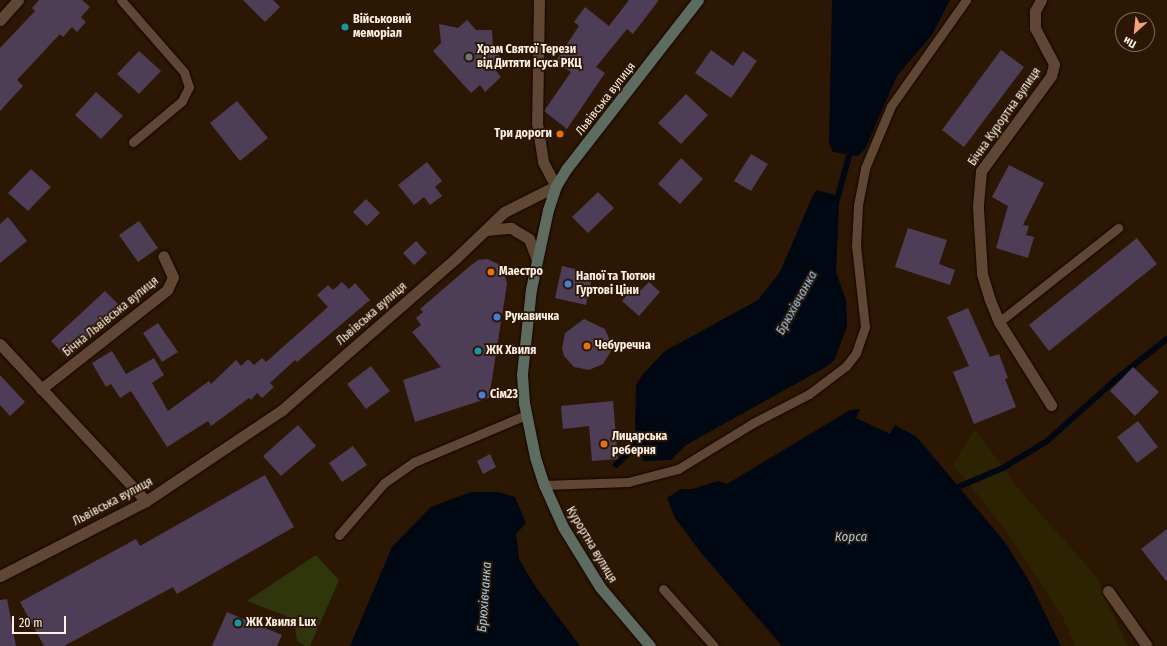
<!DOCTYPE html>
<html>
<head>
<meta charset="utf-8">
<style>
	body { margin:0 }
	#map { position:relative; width:1167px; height:646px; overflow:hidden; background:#2b1702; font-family:"Fira Sans Condensed",sans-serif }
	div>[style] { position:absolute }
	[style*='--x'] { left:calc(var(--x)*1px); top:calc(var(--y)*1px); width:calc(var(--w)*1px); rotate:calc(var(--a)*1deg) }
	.green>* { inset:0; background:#2f360b }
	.sand>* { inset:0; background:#2b2302 }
	.water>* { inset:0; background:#000814 }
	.stream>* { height:5.5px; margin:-2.75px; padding:0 2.75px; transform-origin:2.75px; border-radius:2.75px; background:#000814 }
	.building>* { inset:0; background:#4d3d57 }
	.roads { filter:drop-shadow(0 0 1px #130300) drop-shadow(0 0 1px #130300) }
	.service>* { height:9px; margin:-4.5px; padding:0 4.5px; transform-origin:4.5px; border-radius:4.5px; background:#604731 }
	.minor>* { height:11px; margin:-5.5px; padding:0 5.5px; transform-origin:5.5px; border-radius:5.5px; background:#604731 }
	.tertiary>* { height:11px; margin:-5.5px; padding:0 5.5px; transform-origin:5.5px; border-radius:5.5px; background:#604731 }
	.secondary>* { height:11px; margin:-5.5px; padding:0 5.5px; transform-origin:5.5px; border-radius:5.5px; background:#5d6c61 }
	.dots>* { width:11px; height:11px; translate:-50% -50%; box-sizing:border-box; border:2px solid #2b1702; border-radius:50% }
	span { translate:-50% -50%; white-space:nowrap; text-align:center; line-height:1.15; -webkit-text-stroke:3.5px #2b1702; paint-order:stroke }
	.poi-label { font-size:12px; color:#fdf1e6; font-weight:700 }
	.left { translate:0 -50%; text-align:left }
	.right { translate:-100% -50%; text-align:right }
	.street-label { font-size:12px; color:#fdf1e6 }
	.water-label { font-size:13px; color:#9bcbf1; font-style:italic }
	.north { position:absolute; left:1115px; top:12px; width:40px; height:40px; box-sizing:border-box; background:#2b1702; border:1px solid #7f6e5d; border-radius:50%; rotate:207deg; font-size:11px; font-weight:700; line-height:16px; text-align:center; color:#fdf1e6 }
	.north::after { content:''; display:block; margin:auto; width:14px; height:18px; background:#f1a27b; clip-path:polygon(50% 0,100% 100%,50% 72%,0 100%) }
	.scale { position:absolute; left:12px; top:616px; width:54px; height:18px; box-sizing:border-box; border:2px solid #fdf1e6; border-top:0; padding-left:5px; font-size:12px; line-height:14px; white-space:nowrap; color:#fdf1e6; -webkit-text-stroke:3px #2b1702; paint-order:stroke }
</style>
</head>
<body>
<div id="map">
	<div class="green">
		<div style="clip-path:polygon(316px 555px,339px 580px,310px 646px,306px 646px,297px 641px,295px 627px,286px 616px,247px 601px)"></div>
	</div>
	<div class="sand">
		<div style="clip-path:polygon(975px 429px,1017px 487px,1096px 576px,1128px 646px,1075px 646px,1063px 618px,1006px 531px,953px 464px)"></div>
	</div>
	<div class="water">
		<div style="clip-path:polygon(832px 0,950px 0,932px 35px,897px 76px,865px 149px,858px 156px,833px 152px,829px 143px)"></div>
		<div style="clip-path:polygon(817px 190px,835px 195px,839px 203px,836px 272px,846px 300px,847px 326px,835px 359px,826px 367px,686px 445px,671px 460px,644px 461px,637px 447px,635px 425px,636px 385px,642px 375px,665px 351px,758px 300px,780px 272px,813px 195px)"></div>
		<div style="clip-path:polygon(860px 409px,856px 418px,890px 434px,895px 425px,917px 437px,1004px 541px,1028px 579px,1061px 646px,782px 646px,702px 554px,675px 518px,667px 498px,681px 489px,692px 489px,718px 481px,727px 484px,850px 410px)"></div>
		<div style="clip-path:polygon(471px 492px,498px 492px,515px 497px,526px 523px,516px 534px,519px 559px,535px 586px,580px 646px,350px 646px,392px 547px,431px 507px)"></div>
	</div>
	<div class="stream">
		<div style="--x:835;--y:207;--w:60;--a:-74.6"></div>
		<div style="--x:616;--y:465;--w:21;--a:-43"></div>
		<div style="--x:631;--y:451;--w:19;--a:-58"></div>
		<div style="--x:951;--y:490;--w:56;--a:-22.9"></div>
		<div style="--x:1003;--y:468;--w:50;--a:-31.2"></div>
		<div style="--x:1046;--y:442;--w:90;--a:-41.8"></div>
		<div style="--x:1113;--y:382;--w:69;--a:-38.5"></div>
	</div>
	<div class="building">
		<div style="clip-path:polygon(39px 0,82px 0,90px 7px,81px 17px,86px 22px,77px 32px,72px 27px,63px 37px,60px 34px,17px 80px,23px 86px,0 111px,0 48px,35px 11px,32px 8px)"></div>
		<div style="clip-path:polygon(243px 0,273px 0,280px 7px,265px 22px)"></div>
		<div style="clip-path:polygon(629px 0,659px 0,633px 34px,627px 29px,596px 67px,605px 73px,567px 129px,544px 111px,571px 72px,555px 62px,579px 26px,574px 22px,585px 7px,609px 26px)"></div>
		<div style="clip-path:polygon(467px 20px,476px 30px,492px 30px,493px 49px,505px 62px,496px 71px,501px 77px,485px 92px,480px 85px,471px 93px,433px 51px,441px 43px,439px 24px,458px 28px)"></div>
		<div style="clip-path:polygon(711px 50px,733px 66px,743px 51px,757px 61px,731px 98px,695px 73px)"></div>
		<div style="clip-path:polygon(1001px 50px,1024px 67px,964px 147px,942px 130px)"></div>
		<div style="clip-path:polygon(139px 51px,161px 71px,139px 94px,117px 74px)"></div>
		<div style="clip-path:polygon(96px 92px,123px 116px,101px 139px,75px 115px)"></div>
		<div style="clip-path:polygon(686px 94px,708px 115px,681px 144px,658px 123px)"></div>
		<div style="clip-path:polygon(237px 101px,268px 138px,240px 161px,210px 123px)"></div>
		<div style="clip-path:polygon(751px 154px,768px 164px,751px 191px,734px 181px)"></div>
		<div style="clip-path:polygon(681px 158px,703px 179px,680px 204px,658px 184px)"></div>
		<div style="clip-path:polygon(427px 162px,442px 181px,435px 187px,442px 196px,430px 205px,424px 197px,414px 205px,398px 185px)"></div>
		<div style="clip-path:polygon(1009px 165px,1044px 183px,1023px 225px,1029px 226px,1026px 235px,1034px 237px,1028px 258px,996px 248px,1008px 206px,992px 197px)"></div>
		<div style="clip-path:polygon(31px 169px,51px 187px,28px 211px,8px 193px)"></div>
		<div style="clip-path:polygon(598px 192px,614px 208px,588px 233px,572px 217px)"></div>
		<div style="clip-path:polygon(366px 199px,380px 213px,367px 226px,353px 212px)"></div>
		<div style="clip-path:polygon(8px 217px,27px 241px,0 263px,0 224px)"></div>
		<div style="clip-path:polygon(139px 221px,158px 248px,138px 262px,119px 235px)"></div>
		<div style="clip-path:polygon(908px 228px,947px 240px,939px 264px,955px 270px,950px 285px,895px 267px)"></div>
		<div style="clip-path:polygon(1137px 238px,1157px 264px,1049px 351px,1029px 325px)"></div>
		<div style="clip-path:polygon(416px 241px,427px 253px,414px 265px,403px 253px)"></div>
		<div style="clip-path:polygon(487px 259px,503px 266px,507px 284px,489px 398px,415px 422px,403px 380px,441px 367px,412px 332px,421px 325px,416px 318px,423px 312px,420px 309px,470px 266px,478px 260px)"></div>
		<div style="clip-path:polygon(562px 266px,593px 273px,586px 305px,555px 298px)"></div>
		<div style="clip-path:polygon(342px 282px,349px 289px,355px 283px,370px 300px,297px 362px,295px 360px,270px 383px,274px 387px,262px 398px,257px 393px,251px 400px,249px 398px,211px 426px,208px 421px,167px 447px,131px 391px,120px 398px,111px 384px,106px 387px,92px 363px,112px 351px,126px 374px,154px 358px,164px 375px,152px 383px,168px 411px,209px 381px,211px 384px,236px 360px,241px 366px,248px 359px,254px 365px,262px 358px,266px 362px,328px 307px,317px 295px,328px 285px,333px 290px)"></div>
		<div style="clip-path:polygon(649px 282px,660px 292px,639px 316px,622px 301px,635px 285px,641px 290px)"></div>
		<div style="clip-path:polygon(105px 291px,122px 308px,108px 322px,106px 320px,67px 358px,51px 341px)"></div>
		<div style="clip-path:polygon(968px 308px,990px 357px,999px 354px,1008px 378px,1005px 379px,1016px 407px,974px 424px,953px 372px,969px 366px,947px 317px)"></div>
		<div style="clip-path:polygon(584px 319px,605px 329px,611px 343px,611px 351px,603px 364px,589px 370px,574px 367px,564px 356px,562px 348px,565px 333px)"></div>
		<div style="clip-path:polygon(158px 323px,178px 352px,162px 362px,143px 333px)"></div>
		<div style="clip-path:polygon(371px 366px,390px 391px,366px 409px,347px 384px)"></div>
		<div style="clip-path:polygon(1133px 367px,1159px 392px,1135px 416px,1110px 391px)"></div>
		<div style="clip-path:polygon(0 375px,25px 402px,10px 416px,0 405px)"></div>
		<div style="clip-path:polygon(613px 401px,618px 459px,592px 461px,589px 426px,563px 429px,561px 406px)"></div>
		<div style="clip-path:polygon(1138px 421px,1158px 447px,1137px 463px,1117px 437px)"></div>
		<div style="clip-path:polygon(298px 425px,316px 446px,281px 476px,263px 456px)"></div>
		<div style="clip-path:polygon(353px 446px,367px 465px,342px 482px,329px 463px)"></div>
		<div style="clip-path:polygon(490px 454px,496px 467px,483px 474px,477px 461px)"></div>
		<div style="clip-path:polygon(265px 475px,294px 527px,177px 594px,173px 587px,64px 646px,44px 646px,20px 602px,136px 539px,140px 546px)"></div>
		<div style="clip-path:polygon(1167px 529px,1167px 582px,1141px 549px)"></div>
		<div style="clip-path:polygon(7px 599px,16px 646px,0 646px,0 600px)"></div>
		<div style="clip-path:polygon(227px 612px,282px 635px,277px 646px,212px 646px)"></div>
	</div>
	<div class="roads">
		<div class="service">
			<div style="--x:121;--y:0;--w:96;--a:48.8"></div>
			<div style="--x:184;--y:72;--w:16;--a:72"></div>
			<div style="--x:189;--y:87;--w:16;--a:117"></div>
			<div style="--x:182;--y:101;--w:64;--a:140.1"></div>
			<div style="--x:999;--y:322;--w:152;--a:-38.3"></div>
			<div style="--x:544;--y:485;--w:84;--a:-2"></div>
			<div style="--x:628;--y:482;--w:52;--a:-14.6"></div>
			<div style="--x:678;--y:469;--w:88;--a:-31.5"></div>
			<div style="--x:753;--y:423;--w:63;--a:-27.4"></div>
			<div style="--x:809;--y:394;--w:46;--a:-37.1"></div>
			<div style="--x:846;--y:366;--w:16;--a:-52"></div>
			<div style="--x:856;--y:353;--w:28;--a:-71"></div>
			<div style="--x:865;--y:327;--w:81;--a:-96.3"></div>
			<div style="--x:856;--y:246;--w:41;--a:-87.2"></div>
			<div style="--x:858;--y:205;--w:38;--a:-79"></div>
			<div style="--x:865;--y:168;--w:67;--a:-67.2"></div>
			<div style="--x:891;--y:106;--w:130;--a:-54.7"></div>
			<div style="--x:339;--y:535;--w:69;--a:-49.1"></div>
			<div style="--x:384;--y:483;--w:37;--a:-35"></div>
			<div style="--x:414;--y:462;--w:121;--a:-22.8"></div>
			<div style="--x:663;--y:589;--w:76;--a:48.2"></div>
		</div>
		<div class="minor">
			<div style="--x:539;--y:0;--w:123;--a:90.9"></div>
			<div style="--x:537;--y:123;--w:39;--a:81"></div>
			<div style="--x:543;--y:162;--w:27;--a:62"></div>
			<div style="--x:1041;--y:0;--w:13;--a:119"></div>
			<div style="--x:1035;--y:11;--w:17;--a:90"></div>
			<div style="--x:1035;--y:28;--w:41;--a:62.2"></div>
			<div style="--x:1054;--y:64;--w:12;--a:104"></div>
			<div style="--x:1051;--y:76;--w:118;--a:126.4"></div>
			<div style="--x:981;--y:171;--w:37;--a:95"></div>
			<div style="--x:978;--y:208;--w:66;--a:86.5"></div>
			<div style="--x:982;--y:274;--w:27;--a:73"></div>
			<div style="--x:990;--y:300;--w:24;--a:68"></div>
			<div style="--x:999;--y:322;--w:98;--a:57.9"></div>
			<div style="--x:0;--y:20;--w:27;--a:-48"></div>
			<div style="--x:0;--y:344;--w:214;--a:47.1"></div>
			<div style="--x:41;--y:389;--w:160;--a:-38.2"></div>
			<div style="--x:167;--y:290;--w:14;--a:-65"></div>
			<div style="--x:173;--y:277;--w:23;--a:-115"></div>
			<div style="--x:1108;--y:591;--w:67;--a:54.7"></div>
		</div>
		<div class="tertiary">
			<div style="--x:486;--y:230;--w:25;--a:-5"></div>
			<div style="--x:511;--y:228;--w:21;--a:31"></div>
			<div style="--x:529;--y:239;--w:22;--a:69"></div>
			<div style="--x:0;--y:576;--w:164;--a:-27.2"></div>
			<div style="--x:146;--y:501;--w:164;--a:-33.8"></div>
			<div style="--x:282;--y:410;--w:230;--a:-41.1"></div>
			<div style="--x:455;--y:259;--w:68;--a:-43.8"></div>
			<div style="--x:504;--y:212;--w:58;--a:-26.6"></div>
		</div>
		<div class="secondary">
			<div style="--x:650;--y:646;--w:77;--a:-130.3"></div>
			<div style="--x:600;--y:587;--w:70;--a:-121.7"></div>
			<div style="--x:563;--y:527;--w:46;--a:-114.3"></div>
			<div style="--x:544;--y:485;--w:29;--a:-108"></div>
			<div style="--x:535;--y:457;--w:55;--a:-101.5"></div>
			<div style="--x:524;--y:403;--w:29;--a:-94"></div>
			<div style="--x:522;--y:374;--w:85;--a:-84"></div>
			<div style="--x:531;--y:289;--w:81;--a:-77.9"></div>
			<div style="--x:548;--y:210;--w:25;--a:-72"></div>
			<div style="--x:556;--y:186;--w:21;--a:-59"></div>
			<div style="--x:567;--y:168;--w:213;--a:-52.1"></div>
		</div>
	</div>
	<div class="dots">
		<div style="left:345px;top:27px;background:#0f9aa8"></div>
		<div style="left:469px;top:57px;background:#6b7280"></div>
		<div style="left:560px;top:134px;background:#e8710a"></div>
		<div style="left:491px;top:272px;background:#e8710a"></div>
		<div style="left:568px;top:284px;background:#3f7fe0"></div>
		<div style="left:497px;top:317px;background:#3f7fe0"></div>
		<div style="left:587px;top:346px;background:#e8710a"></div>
		<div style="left:478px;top:351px;background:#0f9aa8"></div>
		<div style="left:482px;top:395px;background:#3f7fe0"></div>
		<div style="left:604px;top:444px;background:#e8710a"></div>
		<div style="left:238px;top:623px;background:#0f9aa8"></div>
	</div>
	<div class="poi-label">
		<span class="left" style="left:353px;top:27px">Військовий<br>меморіал</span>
		<span class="left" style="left:477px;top:57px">Храм Святої Терези<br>від Дитяти Ісуса РКЦ</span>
		<span class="right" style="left:552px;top:134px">Три дороги</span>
		<span class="left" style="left:499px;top:272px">Маестро</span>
		<span class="left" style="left:576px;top:284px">Напої та Тютюн<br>Гуртові Ціни</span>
		<span class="left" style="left:505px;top:317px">Рукавичка</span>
		<span class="left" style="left:595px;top:346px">Чебуречна</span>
		<span class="left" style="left:486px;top:351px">ЖК Хвиля</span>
		<span class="left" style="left:490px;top:395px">Сім23</span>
		<span class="left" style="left:612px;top:444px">Лицарська<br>реберня</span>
		<span class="left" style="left:246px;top:623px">ЖК Хвиля Lux</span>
	</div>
	<div class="street-label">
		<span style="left:606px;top:99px;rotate:-52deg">Львівська вулиця</span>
		<span style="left:1005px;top:117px;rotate:-55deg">Бічна Курортна вулиця</span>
		<span style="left:372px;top:314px;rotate:-41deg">Львівська вулиця</span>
		<span style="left:111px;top:317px;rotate:-39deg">Бічна Львівська вулиця</span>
		<span style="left:113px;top:502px;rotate:-28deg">Львівська вулиця</span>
		<span style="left:591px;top:545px;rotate:59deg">Курортна вулиця</span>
	</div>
	<div class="water-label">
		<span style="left:797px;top:303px;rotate:-61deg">Брюхівчанка</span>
		<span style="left:851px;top:537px">Корса</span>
		<span style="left:485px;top:597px;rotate:-86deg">Брюхівчанка</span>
	</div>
	<div class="north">Пн</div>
	<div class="scale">20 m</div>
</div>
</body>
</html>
